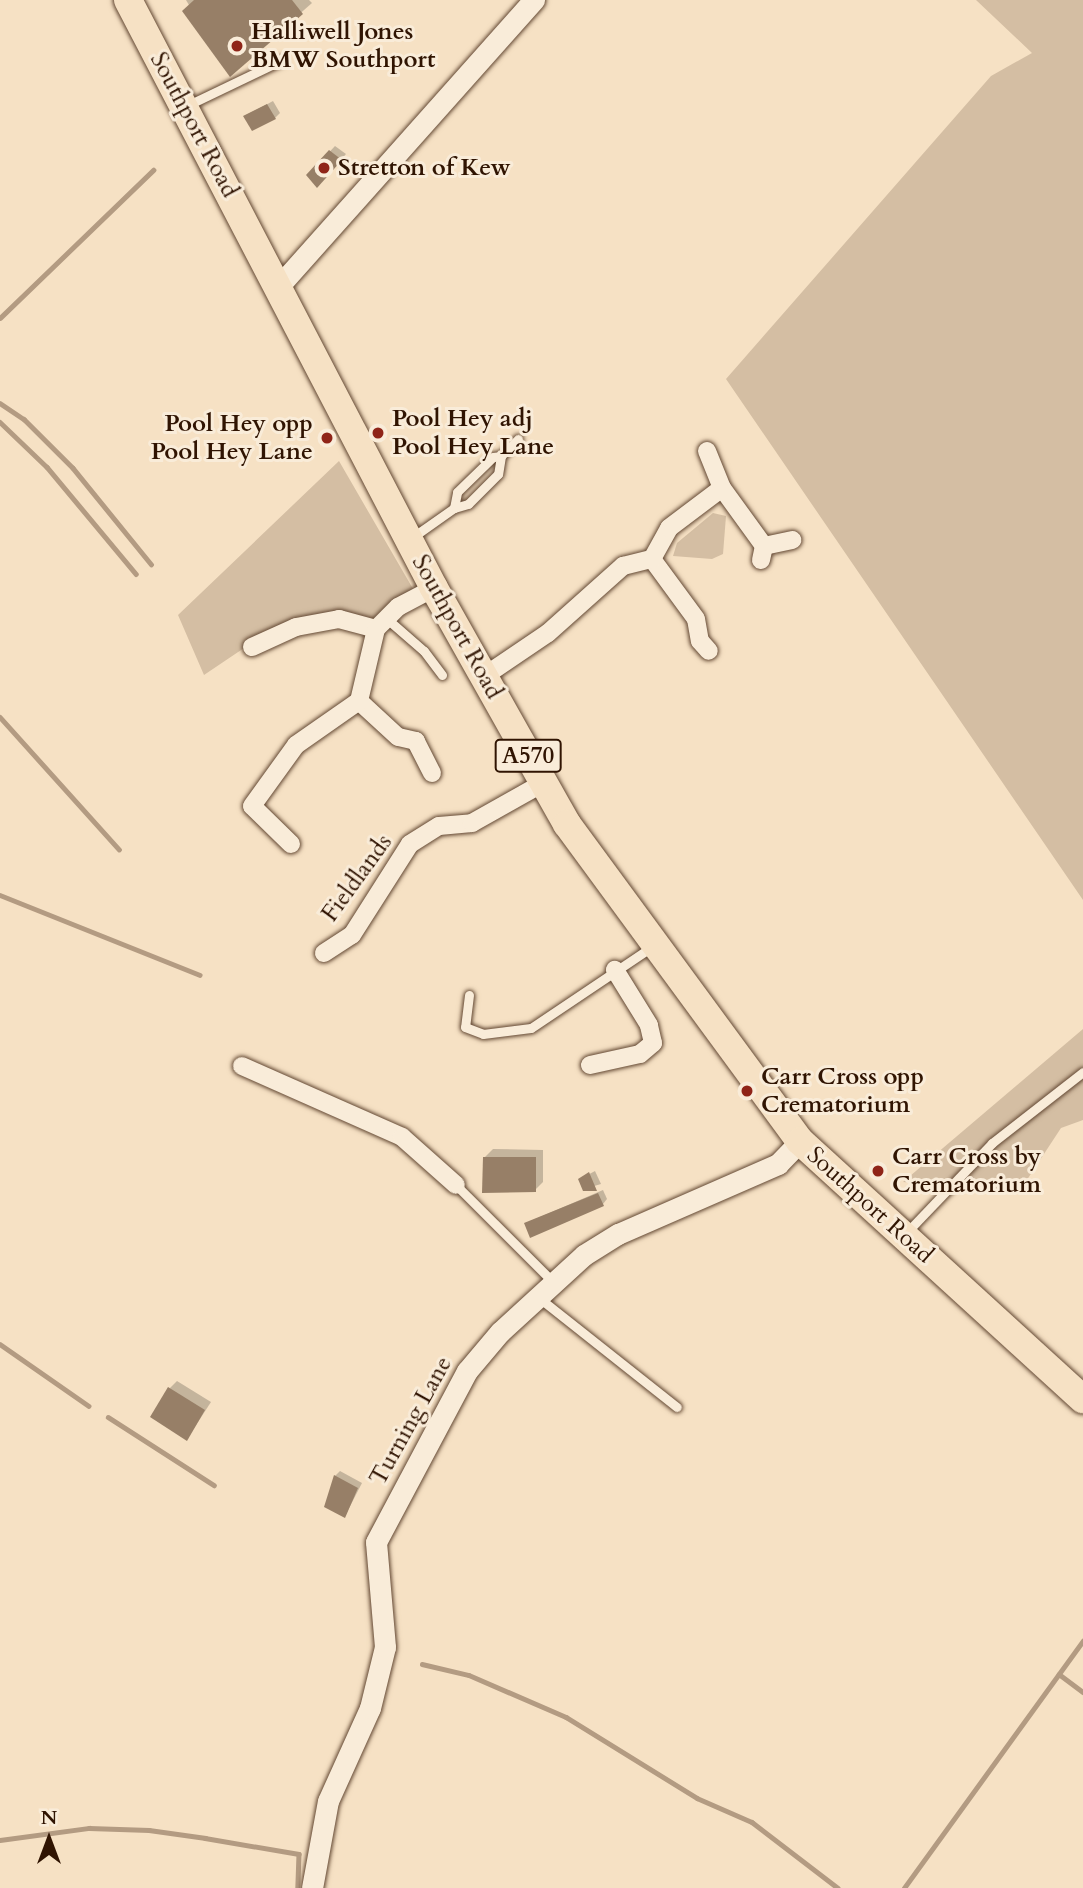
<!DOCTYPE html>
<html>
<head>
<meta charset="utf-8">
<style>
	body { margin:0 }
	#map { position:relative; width:1083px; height:1888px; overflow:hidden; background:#f6e1c4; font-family:Cardo,serif }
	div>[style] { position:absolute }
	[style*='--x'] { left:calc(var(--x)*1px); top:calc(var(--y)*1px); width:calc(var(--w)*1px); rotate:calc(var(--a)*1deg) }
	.green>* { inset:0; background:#d4bea3 }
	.shadow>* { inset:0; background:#0003 }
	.stream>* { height:4.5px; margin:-2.25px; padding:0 2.25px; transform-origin:2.25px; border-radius:2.25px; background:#b39b82 }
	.building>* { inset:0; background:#977f67 }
	.roads { filter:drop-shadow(0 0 2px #624732) drop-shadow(0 0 2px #624732) }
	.service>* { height:9px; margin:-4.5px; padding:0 4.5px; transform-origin:4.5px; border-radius:4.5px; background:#f9ecd9 }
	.minor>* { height:18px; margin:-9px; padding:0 9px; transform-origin:9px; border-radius:9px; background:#f9ecd9 }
	.tertiary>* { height:21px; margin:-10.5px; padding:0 10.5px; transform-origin:10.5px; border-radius:10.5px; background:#f9ecd9 }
	.trunk>* { height:28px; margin:-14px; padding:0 14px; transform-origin:14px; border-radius:14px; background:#f6e1c4 }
	.dots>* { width:19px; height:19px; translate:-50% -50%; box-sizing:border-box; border:4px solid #f9ecd9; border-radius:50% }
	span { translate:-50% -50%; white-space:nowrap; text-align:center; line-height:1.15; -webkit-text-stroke:6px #f9ecd9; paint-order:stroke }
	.shield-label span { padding:2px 5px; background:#f9ecd9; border:2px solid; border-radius:5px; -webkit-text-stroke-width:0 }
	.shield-label { font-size:23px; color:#301402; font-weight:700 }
	.poi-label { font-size:24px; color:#301402; font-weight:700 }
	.left { translate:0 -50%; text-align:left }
	.right { translate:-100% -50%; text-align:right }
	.street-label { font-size:24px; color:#301402 }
	.north { position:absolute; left:14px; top:1804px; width:70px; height:70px; -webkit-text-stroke:5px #f9ecd9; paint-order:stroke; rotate:0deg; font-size:19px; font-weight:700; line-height:28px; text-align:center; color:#301402 }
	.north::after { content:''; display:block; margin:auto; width:24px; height:32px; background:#301402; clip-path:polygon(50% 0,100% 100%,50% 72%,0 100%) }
</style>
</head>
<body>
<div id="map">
	<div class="green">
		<div style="clip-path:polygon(976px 0,1083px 0,1083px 900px,726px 379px,991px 76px,1032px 53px)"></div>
		<div style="clip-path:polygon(339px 461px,416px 594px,377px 623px,364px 622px,250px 644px,204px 675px,178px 615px)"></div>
		<div style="clip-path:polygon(713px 513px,726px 516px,723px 554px,712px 559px,673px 556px,677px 543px)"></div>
		<div style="clip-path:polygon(1083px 1029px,1083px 1120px,1061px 1128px,1019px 1192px,903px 1182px)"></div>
	</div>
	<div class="shadow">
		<div style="clip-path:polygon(186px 0,309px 0,312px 3px,230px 75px)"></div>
		<div style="clip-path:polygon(273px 101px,280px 113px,275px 118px,245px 116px)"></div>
		<div style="clip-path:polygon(335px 146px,346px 154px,322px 181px,308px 175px)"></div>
		<div style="clip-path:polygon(493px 1149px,543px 1150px,543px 1182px,535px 1190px,485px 1157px)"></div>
		<div style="clip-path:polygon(595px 1171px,601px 1184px,584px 1189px,580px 1179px)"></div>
		<div style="clip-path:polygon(603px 1190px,607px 1199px,603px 1204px,526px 1223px)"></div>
		<div style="clip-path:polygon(177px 1381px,211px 1402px,187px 1439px,170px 1388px)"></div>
		<div style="clip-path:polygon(340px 1471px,362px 1483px,345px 1516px,335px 1476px)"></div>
	</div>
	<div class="stream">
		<div style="--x:0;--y:318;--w:213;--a:-44"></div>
		<div style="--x:0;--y:403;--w:29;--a:34"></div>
		<div style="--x:24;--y:419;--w:69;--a:45"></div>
		<div style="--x:73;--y:468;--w:124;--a:50.9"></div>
		<div style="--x:0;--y:422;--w:65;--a:43.8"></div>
		<div style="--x:47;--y:467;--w:139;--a:50.2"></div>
		<div style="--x:0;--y:717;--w:178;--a:48"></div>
		<div style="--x:0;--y:895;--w:215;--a:21.8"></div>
		<div style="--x:0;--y:1344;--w:108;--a:34.9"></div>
		<div style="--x:108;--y:1417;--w:126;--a:32.7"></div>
		<div style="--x:422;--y:1664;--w:48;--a:13.2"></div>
		<div style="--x:469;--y:1675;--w:106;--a:23.4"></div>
		<div style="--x:566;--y:1717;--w:154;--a:31.7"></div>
		<div style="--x:697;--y:1798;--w:60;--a:23.6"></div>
		<div style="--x:752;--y:1822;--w:108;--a:37.5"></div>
		<div style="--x:1059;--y:1674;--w:30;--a:37"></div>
		<div style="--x:0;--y:1840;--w:90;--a:-7.7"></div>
		<div style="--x:89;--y:1828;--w:60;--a:1.9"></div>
		<div style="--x:149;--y:1830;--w:57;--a:8.1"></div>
		<div style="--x:205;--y:1838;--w:95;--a:9.7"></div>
		<div style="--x:299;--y:1854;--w:34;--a:92"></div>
		<div style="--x:904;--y:1888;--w:305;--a:-54.1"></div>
	</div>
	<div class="building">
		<div style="clip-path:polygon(194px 0,292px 0,303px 14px,230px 77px,182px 11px)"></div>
		<div style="clip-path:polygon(267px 104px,276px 119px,252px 131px,243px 116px)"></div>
		<div style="clip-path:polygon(329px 150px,342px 160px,317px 188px,306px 175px)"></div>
		<div style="clip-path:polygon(483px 1157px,536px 1157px,536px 1192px,482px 1193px)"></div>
		<div style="clip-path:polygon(589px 1172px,597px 1191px,583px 1191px,578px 1179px)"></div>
		<div style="clip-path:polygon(598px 1193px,604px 1206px,530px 1238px,524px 1223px)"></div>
		<div style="clip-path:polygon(168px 1387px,205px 1410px,187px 1441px,150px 1417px)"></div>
		<div style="clip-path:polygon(334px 1475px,358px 1488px,345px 1518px,324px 1507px)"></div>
	</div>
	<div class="roads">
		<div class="service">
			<div style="--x:186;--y:106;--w:106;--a:-25.6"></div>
			<div style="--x:501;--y:456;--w:24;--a:-45"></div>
			<div style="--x:410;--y:539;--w:54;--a:-35.2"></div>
			<div style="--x:454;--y:508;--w:16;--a:-79"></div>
			<div style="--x:457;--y:492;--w:50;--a:-44.2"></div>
			<div style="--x:493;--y:457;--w:8;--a:-7"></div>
			<div style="--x:501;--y:456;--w:18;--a:99"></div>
			<div style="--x:498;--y:474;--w:42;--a:135"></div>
			<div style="--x:468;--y:504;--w:15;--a:164"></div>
			<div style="--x:386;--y:618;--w:50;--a:41"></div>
			<div style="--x:424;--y:651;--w:30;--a:53"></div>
			<div style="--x:469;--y:995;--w:32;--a:97"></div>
			<div style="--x:465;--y:1027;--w:19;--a:21"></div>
			<div style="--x:483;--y:1034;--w:48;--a:-7.1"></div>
			<div style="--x:531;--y:1028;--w:147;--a:-33.9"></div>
			<div style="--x:456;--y:1185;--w:137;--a:45"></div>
			<div style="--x:907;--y:1232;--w:123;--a:-46.3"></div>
			<div style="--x:992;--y:1143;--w:115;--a:-38"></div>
			<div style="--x:538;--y:1297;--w:177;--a:38.4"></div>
		</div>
		<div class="minor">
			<div style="--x:707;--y:451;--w:40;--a:68"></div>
			<div style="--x:652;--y:559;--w:74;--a:53.7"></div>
			<div style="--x:696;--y:619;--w:22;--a:80"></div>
			<div style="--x:700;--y:641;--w:13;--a:48"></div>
			<div style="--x:761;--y:560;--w:14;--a:-78"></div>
			<div style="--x:764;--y:546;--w:29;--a:-12"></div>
			<div style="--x:252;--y:647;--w:48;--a:-24.4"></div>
			<div style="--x:296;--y:627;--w:44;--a:-10.5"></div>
			<div style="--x:339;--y:619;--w:38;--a:15"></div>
			<div style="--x:483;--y:677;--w:78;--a:-34.1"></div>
			<div style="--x:548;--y:633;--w:101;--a:-41.8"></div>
			<div style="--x:623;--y:566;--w:30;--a:-14"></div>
			<div style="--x:652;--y:559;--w:35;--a:-61"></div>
			<div style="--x:669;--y:528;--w:66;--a:-37"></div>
			<div style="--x:722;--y:488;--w:72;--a:54.1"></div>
			<div style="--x:432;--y:773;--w:36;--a:-117"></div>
			<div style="--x:416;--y:741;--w:18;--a:-167"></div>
			<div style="--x:398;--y:737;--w:53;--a:-137.3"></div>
			<div style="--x:359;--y:701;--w:74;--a:-76.7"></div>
			<div style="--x:376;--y:629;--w:31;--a:-45"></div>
			<div style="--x:398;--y:607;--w:41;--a:-27.8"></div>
			<div style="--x:291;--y:844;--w:54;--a:-135.7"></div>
			<div style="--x:252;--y:806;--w:75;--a:-54.2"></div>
			<div style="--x:296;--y:745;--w:77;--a:-34.9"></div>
			<div style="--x:324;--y:953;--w:33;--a:-33"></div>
			<div style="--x:352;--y:935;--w:108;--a:-57.5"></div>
			<div style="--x:410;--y:844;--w:34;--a:-32"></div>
			<div style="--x:439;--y:826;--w:33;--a:-5"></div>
			<div style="--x:472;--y:823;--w:81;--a:-29.4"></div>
			<div style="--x:590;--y:1065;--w:51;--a:-12.4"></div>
			<div style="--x:640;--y:1054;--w:17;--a:-40"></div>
			<div style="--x:653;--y:1043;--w:18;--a:-103"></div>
			<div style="--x:649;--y:1025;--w:65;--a:-121.7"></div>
			<div style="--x:242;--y:1066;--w:175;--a:23.9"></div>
			<div style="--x:402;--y:1137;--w:72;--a:41.6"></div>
		</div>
		<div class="tertiary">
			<div style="--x:278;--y:287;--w:385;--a:-48.3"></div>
			<div style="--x:312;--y:1888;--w:88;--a:-79.6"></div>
			<div style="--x:328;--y:1801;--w:102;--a:-65.7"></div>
			<div style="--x:370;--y:1708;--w:63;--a:-76.2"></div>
			<div style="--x:385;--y:1647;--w:105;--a:-94.9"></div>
			<div style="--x:376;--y:1542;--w:194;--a:-62"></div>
			<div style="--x:467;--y:1371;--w:51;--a:-49.8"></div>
			<div style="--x:500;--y:1332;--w:114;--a:-42.5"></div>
			<div style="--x:584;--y:1255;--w:40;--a:-32"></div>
			<div style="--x:618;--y:1234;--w:175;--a:-23.6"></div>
			<div style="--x:778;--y:1164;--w:32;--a:-46"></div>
		</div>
		<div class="trunk">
			<div style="--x:128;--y:0;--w:663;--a:62.51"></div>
			<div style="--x:434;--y:588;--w:271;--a:60.6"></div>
			<div style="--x:567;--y:824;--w:393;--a:53.7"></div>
			<div style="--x:800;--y:1141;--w:383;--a:42.4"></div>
		</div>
	</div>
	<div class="dots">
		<div style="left:237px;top:46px;background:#8f2418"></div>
		<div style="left:324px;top:168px;background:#8f2418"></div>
		<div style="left:378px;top:433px;background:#8f2418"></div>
		<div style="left:327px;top:438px;background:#8f2418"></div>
		<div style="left:747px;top:1091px;background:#8f2418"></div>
		<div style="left:878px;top:1171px;background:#8f2418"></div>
	</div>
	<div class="shield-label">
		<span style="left:528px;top:756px">A570</span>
	</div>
	<div class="poi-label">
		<span class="left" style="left:251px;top:46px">Halliwell Jones<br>BMW Southport</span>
		<span class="left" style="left:338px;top:168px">Stretton of Kew</span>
		<span class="left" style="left:392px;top:433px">Pool Hey adj<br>Pool Hey Lane</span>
		<span class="right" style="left:313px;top:438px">Pool Hey opp<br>Pool Hey Lane</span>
		<span class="left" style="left:761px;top:1091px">Carr Cross opp<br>Crematorium</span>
		<span class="left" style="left:892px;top:1171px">Carr Cross by<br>Crematorium</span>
	</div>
	<div class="street-label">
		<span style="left:194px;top:125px;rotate:62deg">Southport Road</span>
		<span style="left:457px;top:627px;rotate:61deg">Southport Road</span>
		<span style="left:357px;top:878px;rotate:-54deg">Fieldlands</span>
		<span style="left:870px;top:1205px;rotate:42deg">Southport Road</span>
		<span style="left:411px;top:1421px;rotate:-61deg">Turning Lane</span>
	</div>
	<div class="north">N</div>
</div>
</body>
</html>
